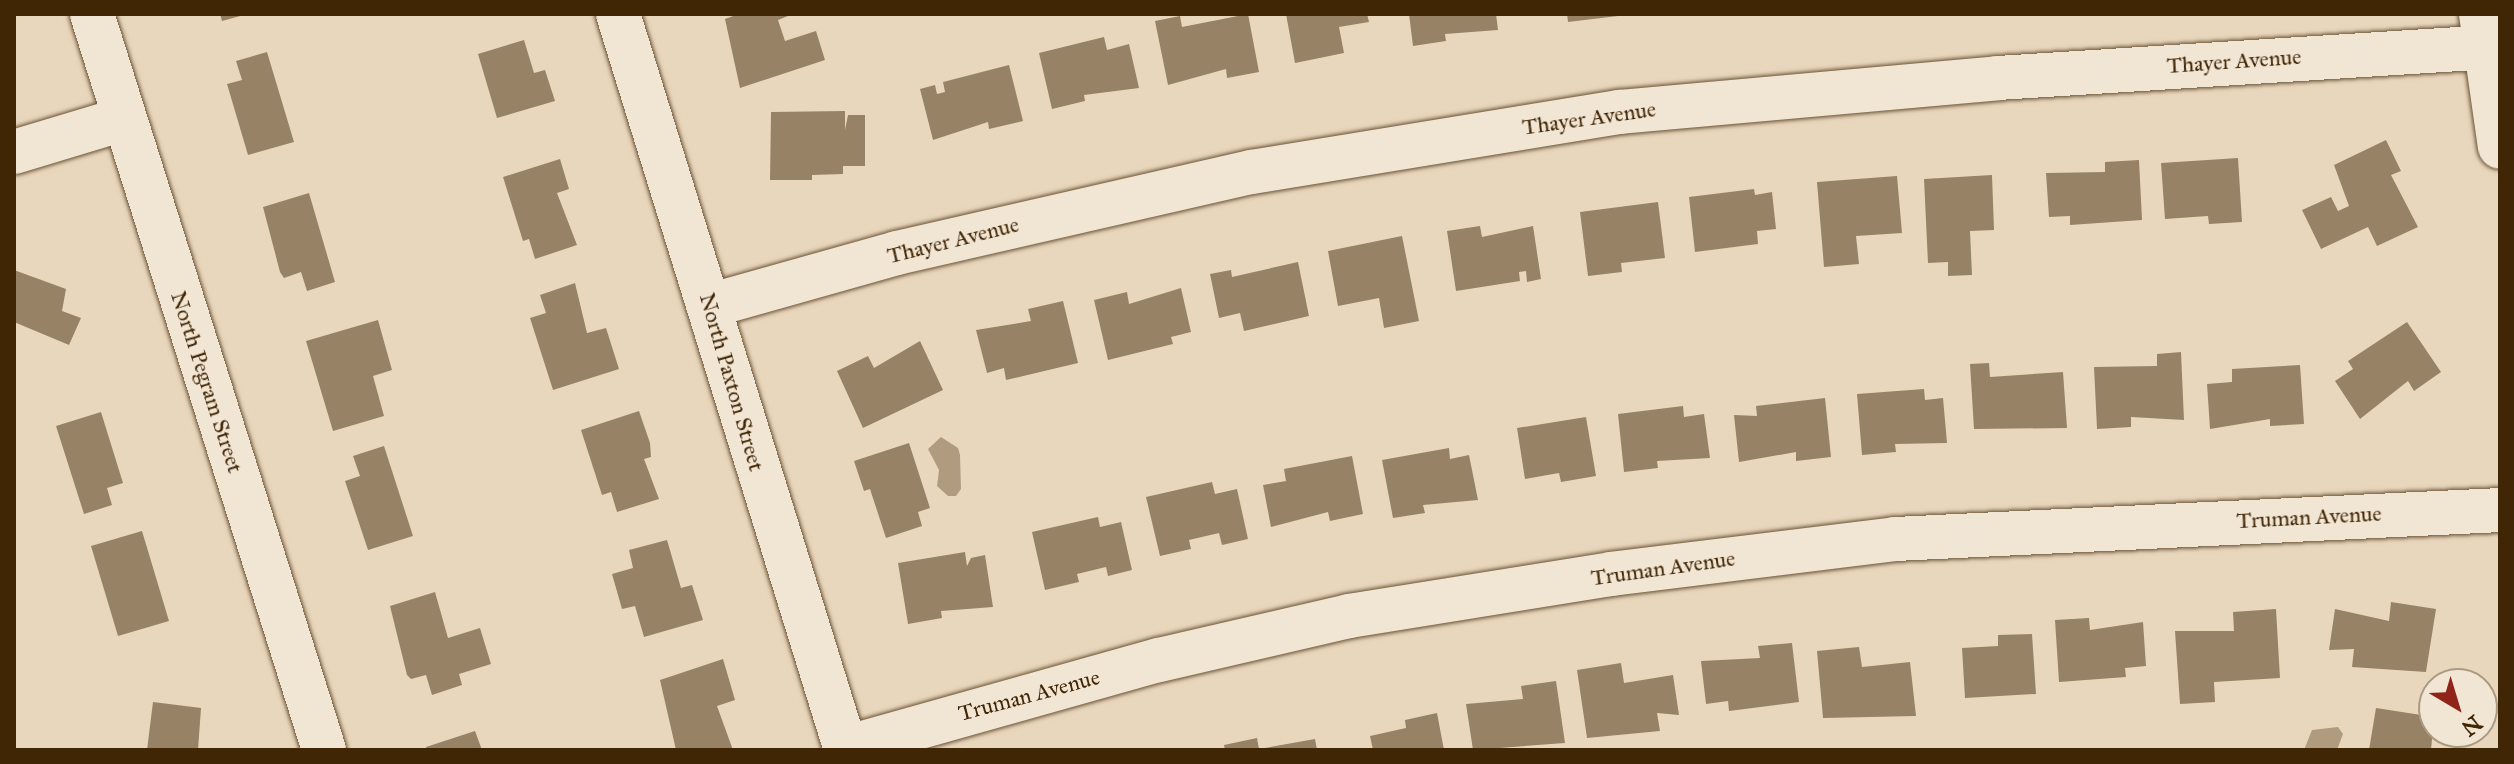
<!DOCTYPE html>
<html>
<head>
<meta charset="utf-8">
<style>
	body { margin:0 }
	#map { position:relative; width:2514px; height:764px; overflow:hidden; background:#e9d7bd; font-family:"IM FELL Great Primer",serif }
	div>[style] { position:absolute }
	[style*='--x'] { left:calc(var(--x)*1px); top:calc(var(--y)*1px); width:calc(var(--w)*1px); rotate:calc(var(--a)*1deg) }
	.water>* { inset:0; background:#b09b7f }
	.building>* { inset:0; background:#988265 }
	.roads { filter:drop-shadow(0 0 2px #6b5234) drop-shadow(0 0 2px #6b5234) }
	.minor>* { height:44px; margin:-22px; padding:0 22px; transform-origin:22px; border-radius:22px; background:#f1e5d4 }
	span { translate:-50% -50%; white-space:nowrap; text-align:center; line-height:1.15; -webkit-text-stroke:7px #f1e5d4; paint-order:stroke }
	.street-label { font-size:22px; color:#412606 }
	.frame { position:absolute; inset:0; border:16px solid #412606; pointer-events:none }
	.north { position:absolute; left:2418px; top:668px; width:80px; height:80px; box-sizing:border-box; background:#f1e5d4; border:2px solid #ab9982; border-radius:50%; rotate:142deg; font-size:22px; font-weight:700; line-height:32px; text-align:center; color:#412606 }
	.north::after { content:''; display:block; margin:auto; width:28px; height:36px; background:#8f2418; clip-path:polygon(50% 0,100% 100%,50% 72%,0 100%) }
</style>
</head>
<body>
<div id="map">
	<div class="water">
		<div style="clip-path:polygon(941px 437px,958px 448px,960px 455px,961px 489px,956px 496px,948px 496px,937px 486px,939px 470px,928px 449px)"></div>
		<div style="clip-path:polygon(2338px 727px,2343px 734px,2337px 750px,2304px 750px,2312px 730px)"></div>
	</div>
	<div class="building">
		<div style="clip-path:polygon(220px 14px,244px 14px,244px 15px,222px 21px)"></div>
		<div style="clip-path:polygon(739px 14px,793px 14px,778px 20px,785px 41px,816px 31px,825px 60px,740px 88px,725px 19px)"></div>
		<div style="clip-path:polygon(1248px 14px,1259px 72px,1227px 78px,1226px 69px,1168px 85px,1155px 21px,1180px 16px,1182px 27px)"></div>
		<div style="clip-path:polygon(1286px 14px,1367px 14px,1369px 22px,1339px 27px,1344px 53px,1295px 63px)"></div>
		<div style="clip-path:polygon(1409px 14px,1496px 14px,1498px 30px,1445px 34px,1446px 41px,1413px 46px)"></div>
		<div style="clip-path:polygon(1567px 14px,1618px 14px,1618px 16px,1568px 22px)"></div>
		<div style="clip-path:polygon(1104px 37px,1107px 50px,1129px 44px,1139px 88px,1084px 95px,1085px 101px,1052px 109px,1039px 53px)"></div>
		<div style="clip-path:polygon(524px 40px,534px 73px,545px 70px,555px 101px,497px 118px,478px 54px)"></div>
		<div style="clip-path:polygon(267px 52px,294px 142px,248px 155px,227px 84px,242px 80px,236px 61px)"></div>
		<div style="clip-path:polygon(1009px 65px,1023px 121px,989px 129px,988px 122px,933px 140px,920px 89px,935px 85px,937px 94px,945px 92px,943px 82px)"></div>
		<div style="clip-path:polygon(845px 111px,845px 130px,848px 115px,865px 115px,865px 166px,843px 166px,843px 174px,812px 175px,812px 180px,770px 180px,771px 112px)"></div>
		<div style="clip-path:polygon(2386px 140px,2401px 171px,2391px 175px,2418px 227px,2377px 246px,2368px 227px,2321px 249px,2302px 210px,2331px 197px,2338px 211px,2349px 206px,2334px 165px)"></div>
		<div style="clip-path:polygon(2238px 158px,2242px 222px,2209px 224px,2208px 216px,2165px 219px,2161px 163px)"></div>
		<div style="clip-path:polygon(560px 159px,569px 189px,557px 193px,577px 245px,535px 259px,529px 239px,523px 241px,503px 177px)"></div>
		<div style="clip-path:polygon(2139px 160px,2142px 220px,2070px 225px,2070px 216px,2049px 217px,2046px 173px,2105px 172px,2105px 162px)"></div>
		<div style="clip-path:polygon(1992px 175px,1994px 230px,1970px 231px,1972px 275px,1948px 276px,1948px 262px,1928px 263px,1924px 179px)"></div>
		<div style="clip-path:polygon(1897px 176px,1902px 233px,1856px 236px,1859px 264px,1824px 267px,1817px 182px)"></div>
		<div style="clip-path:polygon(1754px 189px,1755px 195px,1772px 192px,1776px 229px,1757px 231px,1758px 244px,1695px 252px,1689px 197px)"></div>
		<div style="clip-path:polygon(309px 193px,335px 282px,307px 291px,301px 272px,284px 278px,280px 272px,263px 207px)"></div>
		<div style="clip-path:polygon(1658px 202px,1665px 258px,1621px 263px,1622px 272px,1588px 276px,1580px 212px)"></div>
		<div style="clip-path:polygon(1480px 226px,1482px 237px,1533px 226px,1541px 279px,1527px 282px,1526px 271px,1519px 272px,1520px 281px,1456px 291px,1447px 231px)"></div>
		<div style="clip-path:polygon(1402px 236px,1419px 321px,1384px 328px,1379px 298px,1338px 306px,1328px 251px)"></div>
		<div style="clip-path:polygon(1298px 262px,1309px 316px,1244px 331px,1240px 313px,1219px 318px,1210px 274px,1231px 270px,1232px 277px)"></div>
		<div style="clip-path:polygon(14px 270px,66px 289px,62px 311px,81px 318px,69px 345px,14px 322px)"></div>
		<div style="clip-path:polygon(575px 283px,587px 333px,606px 328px,619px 369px,553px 390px,530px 318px,546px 313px,540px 295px)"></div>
		<div style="clip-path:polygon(1181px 288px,1191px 332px,1171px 337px,1173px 344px,1108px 360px,1094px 300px,1127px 292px,1129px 304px)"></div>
		<div style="clip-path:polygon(1063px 301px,1078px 363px,1006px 380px,1004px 368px,987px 373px,976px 330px,1031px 321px,1028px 309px)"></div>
		<div style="clip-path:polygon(378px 320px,392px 370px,373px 376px,384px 416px,333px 431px,306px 341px)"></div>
		<div style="clip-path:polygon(2407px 322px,2441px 372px,2414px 391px,2408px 381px,2360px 419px,2335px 381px,2353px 369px,2348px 361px)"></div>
		<div style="clip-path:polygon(920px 341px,943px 390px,863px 428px,837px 371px,868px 356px,874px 368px)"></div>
		<div style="clip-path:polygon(2181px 352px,2184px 420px,2131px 417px,2131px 427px,2097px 429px,2094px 367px,2157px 366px,2157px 354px)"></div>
		<div style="clip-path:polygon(1989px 363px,1990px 377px,2063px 372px,2067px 428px,1974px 429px,1970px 364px)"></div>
		<div style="clip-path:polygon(2300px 365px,2304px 424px,2270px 426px,2270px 419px,2210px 429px,2207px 384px,2232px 382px,2232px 369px)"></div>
		<div style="clip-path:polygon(1924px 389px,1925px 400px,1943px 398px,1947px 443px,1895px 444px,1896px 452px,1862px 455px,1857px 394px)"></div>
		<div style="clip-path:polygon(1825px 398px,1831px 457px,1796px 461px,1796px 452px,1739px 462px,1734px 415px,1757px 416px,1756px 406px)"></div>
		<div style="clip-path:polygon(1683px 406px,1684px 417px,1704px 414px,1710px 458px,1657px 461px,1658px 468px,1624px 472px,1618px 414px)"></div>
		<div style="clip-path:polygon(639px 411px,650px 443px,651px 457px,644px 459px,659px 499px,617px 512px,611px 492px,602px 495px,581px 430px)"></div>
		<div style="clip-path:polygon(101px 412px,123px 483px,107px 488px,112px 505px,84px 514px,56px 426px)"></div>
		<div style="clip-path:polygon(1586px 417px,1596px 476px,1561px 482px,1559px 473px,1525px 479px,1517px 428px)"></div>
		<div style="clip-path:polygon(909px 443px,930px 508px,918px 512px,922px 526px,886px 538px,870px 489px,864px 491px,854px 461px)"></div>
		<div style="clip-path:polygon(384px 446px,413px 536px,368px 550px,345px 481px,360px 476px,353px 456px)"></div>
		<div style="clip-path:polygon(1449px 448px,1450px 459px,1469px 455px,1478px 500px,1423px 505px,1425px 513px,1393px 518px,1382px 460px)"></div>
		<div style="clip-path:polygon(1352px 456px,1363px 514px,1330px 521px,1328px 512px,1271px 527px,1263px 485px,1286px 481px,1284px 469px)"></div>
		<div style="clip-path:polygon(1212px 482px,1215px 494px,1237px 489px,1248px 539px,1222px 545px,1219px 533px,1189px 540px,1191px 549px,1160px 556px,1146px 497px)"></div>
		<div style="clip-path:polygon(1098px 517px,1100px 527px,1121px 522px,1132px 570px,1108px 576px,1106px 567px,1077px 574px,1079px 582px,1045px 590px,1032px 532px)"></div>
		<div style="clip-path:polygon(142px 531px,169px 621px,118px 636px,91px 546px)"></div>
		<div style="clip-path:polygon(667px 540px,681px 588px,692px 585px,703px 620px,644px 637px,635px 606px,622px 609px,612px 574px,633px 568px,629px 550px)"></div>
		<div style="clip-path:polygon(965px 552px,967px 566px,971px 558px,985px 555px,993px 607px,941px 611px,942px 618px,908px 624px,898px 563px)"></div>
		<div style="clip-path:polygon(435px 592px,448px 638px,480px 628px,491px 664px,459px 674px,462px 685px,432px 695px,426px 675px,411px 679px,407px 675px,390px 606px)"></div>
		<div style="clip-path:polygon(2391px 602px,2436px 609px,2426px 672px,2352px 667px,2354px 649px,2329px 650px,2335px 609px,2389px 621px)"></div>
		<div style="clip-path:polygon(2276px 609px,2280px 678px,2214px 682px,2215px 702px,2180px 704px,2175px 631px,2234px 631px,2233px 612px)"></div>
		<div style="clip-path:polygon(2089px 618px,2090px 630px,2143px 622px,2146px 666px,2125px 668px,2126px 677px,2059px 682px,2055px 620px)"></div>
		<div style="clip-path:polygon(2032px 634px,2036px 694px,1965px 698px,1962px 648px,1998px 646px,1998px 635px)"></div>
		<div style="clip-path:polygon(1792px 643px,1799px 702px,1729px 711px,1728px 701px,1706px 704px,1701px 661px,1760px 658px,1758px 646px)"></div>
		<div style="clip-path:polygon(1859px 647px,1862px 667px,1910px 662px,1916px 716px,1823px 718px,1817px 651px)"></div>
		<div style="clip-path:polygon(723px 659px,735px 700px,717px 706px,733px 750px,676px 750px,660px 680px)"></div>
		<div style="clip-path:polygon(1621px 663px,1624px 683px,1673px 675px,1679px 715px,1657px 713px,1660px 731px,1587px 738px,1577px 670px)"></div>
		<div style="clip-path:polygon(1556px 681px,1565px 743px,1473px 750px,1466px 704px,1523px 699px,1521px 686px)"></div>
		<div style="clip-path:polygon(153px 702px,201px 708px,198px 750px,147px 750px)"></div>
		<div style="clip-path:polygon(2376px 708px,2434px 717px,2431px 750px,2369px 750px)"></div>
		<div style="clip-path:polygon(1437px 713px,1444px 750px,1373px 750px,1370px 736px,1406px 728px,1405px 720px)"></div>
		<div style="clip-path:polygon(475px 731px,482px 750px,427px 750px,426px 747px)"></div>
		<div style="clip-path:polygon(1257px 738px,1259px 749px,1315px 739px,1317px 750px,1225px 750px,1224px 745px)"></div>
	</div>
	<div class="roads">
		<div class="minor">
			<div style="--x:92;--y:14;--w:772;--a:72.5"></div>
			<div style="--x:618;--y:14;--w:771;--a:72.79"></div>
			<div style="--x:2481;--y:14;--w:134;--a:81.9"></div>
			<div style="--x:14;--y:152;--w:114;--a:-16.8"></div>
			<div style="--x:712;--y:305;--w:192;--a:-15.7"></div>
			<div style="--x:897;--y:253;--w:364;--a:-12.9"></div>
			<div style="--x:1252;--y:172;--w:373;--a:-9.3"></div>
			<div style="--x:1620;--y:112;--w:380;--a:-5.1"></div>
			<div style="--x:1998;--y:78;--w:487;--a:-3.6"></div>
			<div style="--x:845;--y:748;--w:326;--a:-15.7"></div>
			<div style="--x:1159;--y:660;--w:195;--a:-13"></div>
			<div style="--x:1349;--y:616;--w:265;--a:-9.1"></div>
			<div style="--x:1611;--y:574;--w:286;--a:-7"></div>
			<div style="--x:1895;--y:539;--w:606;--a:-2.74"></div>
		</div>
	</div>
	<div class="street-label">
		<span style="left:2234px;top:61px;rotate:-4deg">Thayer Avenue</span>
		<span style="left:1589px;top:118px;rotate:-8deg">Thayer Avenue</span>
		<span style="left:953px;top:240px;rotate:-14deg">Thayer Avenue</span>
		<span style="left:207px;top:382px;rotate:72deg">North Pegram Street</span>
		<span style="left:732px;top:382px;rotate:74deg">North Paxton Street</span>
		<span style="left:2309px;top:517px;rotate:-3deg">Truman Avenue</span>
		<span style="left:1663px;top:568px;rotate:-8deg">Truman Avenue</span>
		<span style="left:1029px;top:695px;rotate:-15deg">Truman Avenue</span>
	</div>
	<div class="frame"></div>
	<div class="north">N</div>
</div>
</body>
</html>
